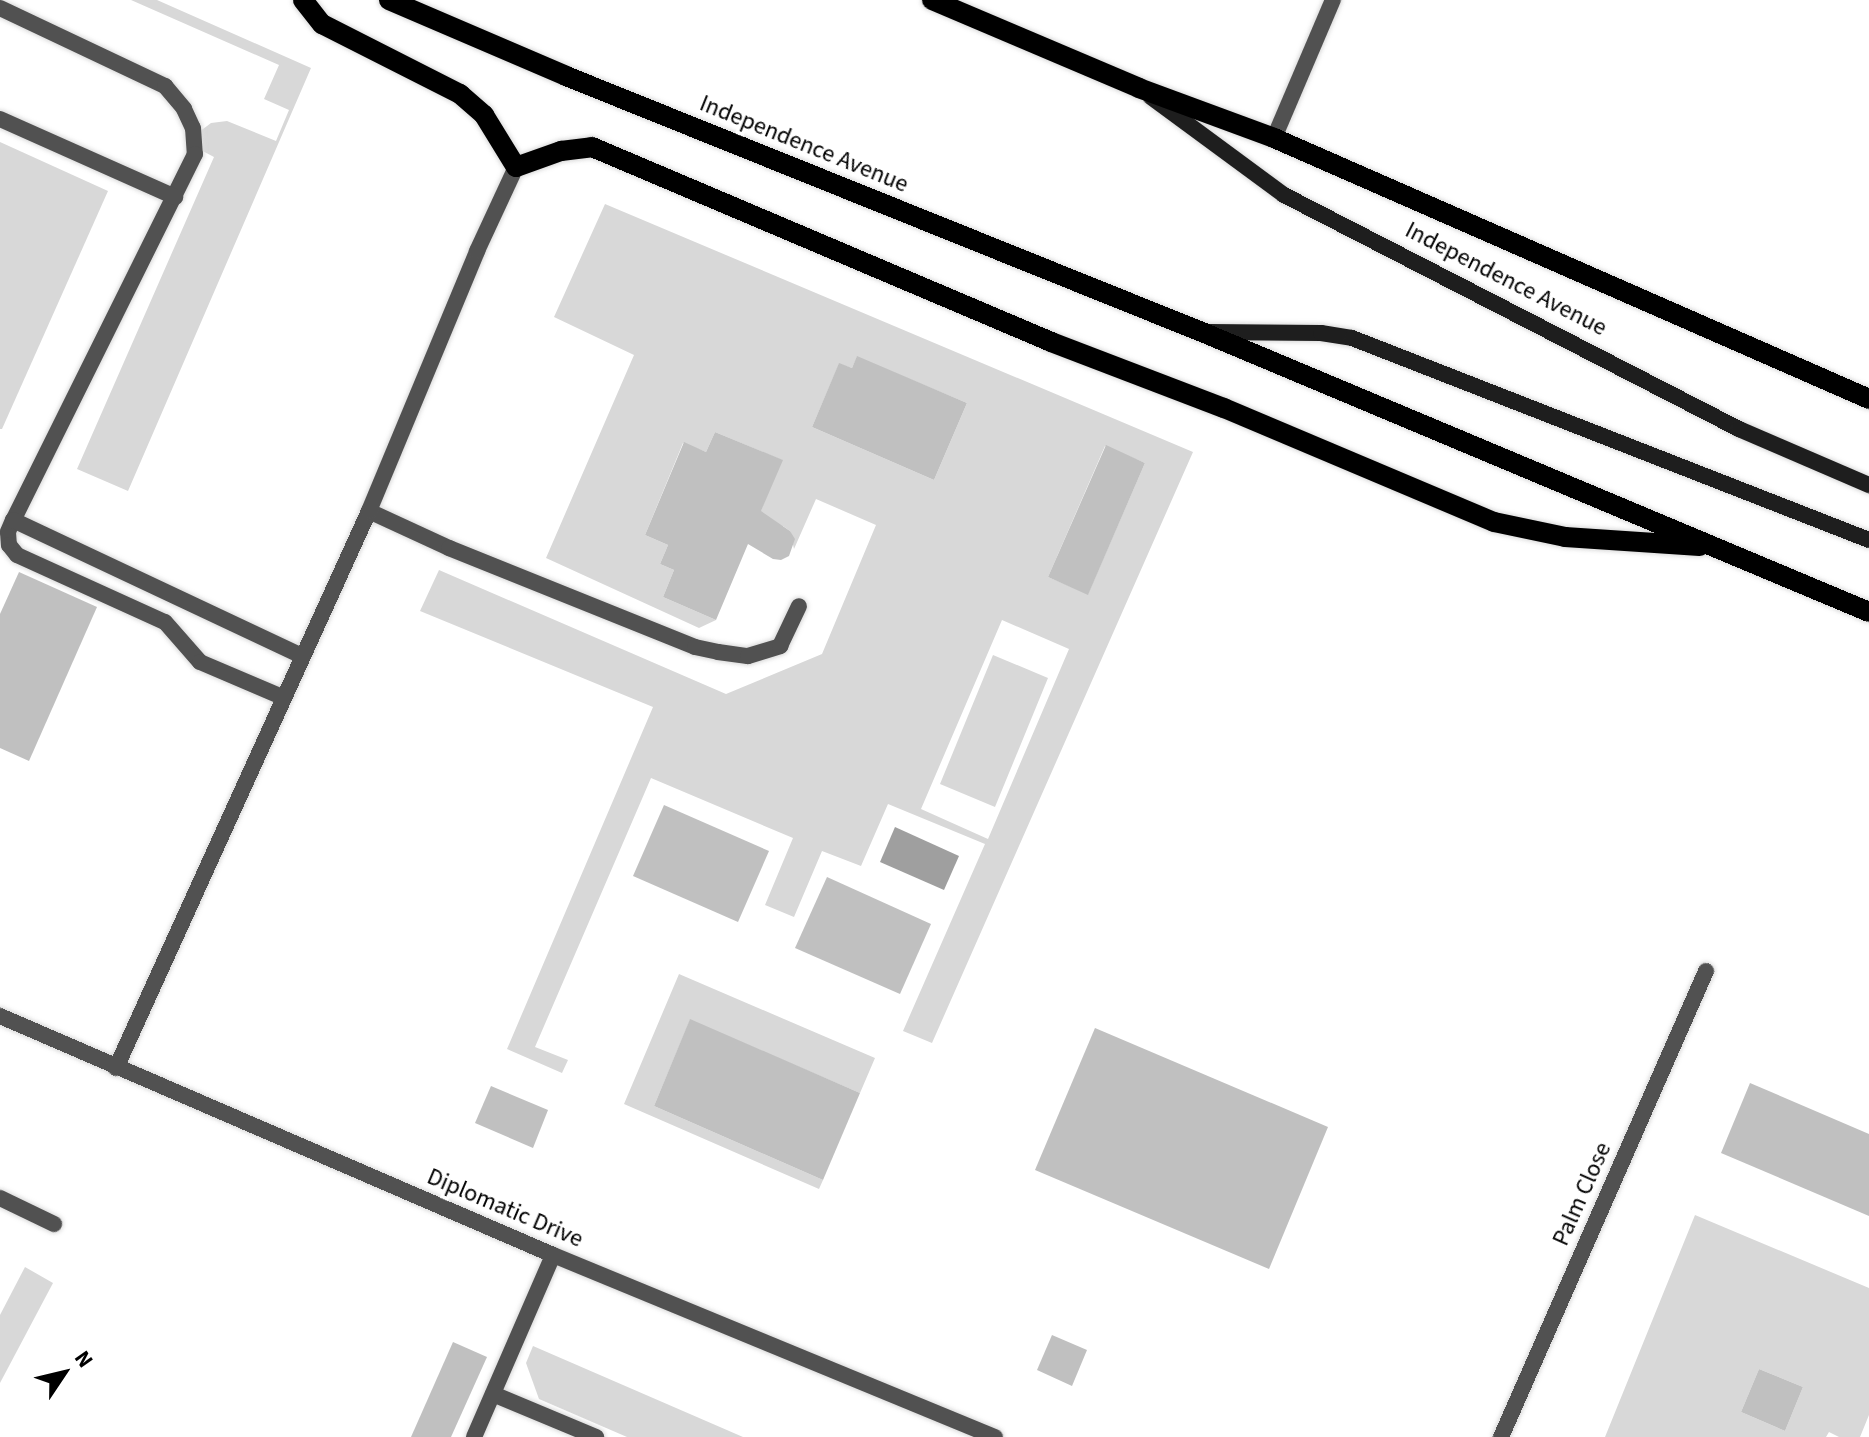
<!DOCTYPE html>
<html>
<head>
<meta charset="utf-8">
<style>
	body { margin:0 }
	#map { position:relative; width:1869px; height:1437px; overflow:hidden; background:#fff; font-family:"Source Sans 3",sans-serif }
	div>[style] { position:absolute }
	[style*='--x'] { left:calc(var(--x)*1px); top:calc(var(--y)*1px); width:calc(var(--w)*1px); rotate:calc(var(--a)*1deg) }
	.green>* { inset:0; background:#d8d8d8 }
	.water>* { inset:0; background:#9f9f9f }
	.building>* { inset:0; background:#c0c0c0 }
	.roads { filter:drop-shadow(0 0 2px #dbdbdb) drop-shadow(0 0 2px #dbdbdb) }
	.service>* { height:16px; margin:-8px; padding:0 8px; transform-origin:8px; border-radius:8px; background:#515151 }
	.minor>* { height:16px; margin:-8px; padding:0 8px; transform-origin:8px; border-radius:8px; background:#515151 }
	.secondary>* { height:16px; margin:-8px; padding:0 8px; transform-origin:8px; border-radius:8px; background:#1e1e1e }
	.primary>* { height:20px; margin:-10px; padding:0 10px; transform-origin:10px; border-radius:10px; background:#000 }
	span { translate:-50% -50%; white-space:nowrap; text-align:center; line-height:1.15; -webkit-text-stroke:7px #fff; paint-order:stroke }
	.street-label { font-size:24px; color:#000 }
	.north { position:absolute; left:24px; top:1333px; width:80px; height:80px; -webkit-text-stroke:6px #fff; paint-order:stroke; rotate:55deg; font-size:22px; font-weight:700; line-height:32px; text-align:center; color:#000 }
	.north::after { content:''; display:block; margin:auto; width:28px; height:36px; background:#000; clip-path:polygon(50% 0,100% 100%,50% 72%,0 100%) }
</style>
</head>
<body>
<div id="map">
	<div class="green">
		<div style="clip-path:polygon(131px 0,157px 0,311px 68px,128px 491px,77px 469px,214px 157px,193px 146px,199px 132px,211px 123px,227px 121px,276px 141px,289px 110px,264px 99px,279px 65px)"></div>
		<div style="clip-path:polygon(0 142px,108px 191px,2px 429px,0 429px)"></div>
		<div style="clip-path:polygon(evenodd,605px 204px,1193px 452px,932px 1043px,903px 1031px,985px 844px,888px 804px,861px 866px,822px 851px,794px 917px,765px 905px,793px 838px,651px 778px,535px 1047px,568px 1060px,562px 1073px,507px 1049px,653px 707px,420px 611px,439px 570px,726px 694px,822px 654px,876px 525px,816px 499px,794px 549px,790px 531px,783px 526px,756px 522px,782px 460px,715px 432px,706px 452px,683px 443px,645px 535px,668px 545px,660px 564px,674px 570px,663px 597px,716px 620px,699px 628px,546px 558px,634px 355px,554px 317px,605px 204px,857px 357px,967px 403px,934px 480px,812px 427px,839px 364px,852px 368px,857px 357px,605px 204px,1105px 446px,1145px 463px,1088px 594px,1048px 577px,1105px 446px,605px 204px,1002px 620px,1069px 649px,988px 839px,921px 809px,1002px 620px)"></div>
		<div style="clip-path:polygon(993px 655px,1048px 678px,995px 807px,940px 784px)"></div>
		<div style="clip-path:polygon(679px 974px,875px 1058px,860px 1093px,690px 1020px,654px 1106px,823px 1180px,819px 1189px,624px 1104px)"></div>
		<div style="clip-path:polygon(evenodd,1695px 1215px,1869px 1288px,1869px 1415px,1860px 1437px,1839px 1437px,1829px 1432px,1826px 1437px,1605px 1437px,1695px 1215px,1759px 1369px,1803px 1387px,1785px 1431px,1741px 1412px,1759px 1369px)"></div>
		<div style="clip-path:polygon(25px 1267px,53px 1283px,0 1383px,0 1315px)"></div>
		<div style="clip-path:polygon(533px 1346px,743px 1437px,627px 1437px,539px 1399px,526px 1363px)"></div>
	</div>
	<div class="water">
		<div style="clip-path:polygon(895px 827px,959px 856px,944px 890px,880px 862px)"></div>
	</div>
	<div class="building">
		<div style="clip-path:polygon(857px 356px,967px 403px,934px 480px,812px 427px,839px 363px,852px 368px)"></div>
		<div style="clip-path:polygon(715px 432px,783px 460px,761px 511px,790px 531px,795px 539px,789px 556px,781px 560px,773px 559px,748px 544px,716px 620px,663px 597px,674px 570px,660px 564px,668px 545px,645px 535px,684px 442px,706px 452px)"></div>
		<div style="clip-path:polygon(1106px 445px,1145px 463px,1088px 595px,1048px 577px)"></div>
		<div style="clip-path:polygon(19px 572px,97px 607px,29px 761px,0 748px,0 614px)"></div>
		<div style="clip-path:polygon(664px 805px,769px 851px,738px 922px,633px 876px)"></div>
		<div style="clip-path:polygon(827px 877px,931px 924px,900px 994px,795px 948px)"></div>
		<div style="clip-path:polygon(690px 1019px,860px 1093px,823px 1180px,654px 1106px)"></div>
		<div style="clip-path:polygon(1095px 1028px,1328px 1127px,1269px 1269px,1035px 1170px)"></div>
		<div style="clip-path:polygon(1750px 1083px,1869px 1134px,1869px 1216px,1721px 1153px)"></div>
		<div style="clip-path:polygon(491px 1086px,548px 1110px,533px 1148px,475px 1123px)"></div>
		<div style="clip-path:polygon(1052px 1335px,1087px 1350px,1072px 1386px,1037px 1370px)"></div>
		<div style="clip-path:polygon(453px 1342px,487px 1357px,451px 1437px,411px 1437px)"></div>
		<div style="clip-path:polygon(1759px 1369px,1803px 1387px,1785px 1431px,1741px 1412px)"></div>
	</div>
	<div class="roads">
		<div class="service">
			<div style="--x:0;--y:8;--w:183;--a:25.3"></div>
			<div style="--x:165;--y:86;--w:30;--a:50"></div>
			<div style="--x:184;--y:109;--w:21;--a:65"></div>
			<div style="--x:193;--y:128;--w:26;--a:86"></div>
			<div style="--x:195;--y:154;--w:409;--a:116.4"></div>
			<div style="--x:13;--y:520;--w:13;--a:113"></div>
			<div style="--x:8;--y:532;--w:13;--a:86"></div>
			<div style="--x:9;--y:545;--w:13;--a:51"></div>
			<div style="--x:17;--y:555;--w:162;--a:24.4"></div>
			<div style="--x:165;--y:622;--w:53;--a:48.8"></div>
			<div style="--x:200;--y:662;--w:89;--a:23.1"></div>
			<div style="--x:0;--y:119;--w:192;--a:24"></div>
			<div style="--x:369;--y:511;--w:88;--a:24.8"></div>
			<div style="--x:449;--y:548;--w:265;--a:21.9"></div>
			<div style="--x:695;--y:647;--w:24;--a:12"></div>
			<div style="--x:718;--y:652;--w:30;--a:8"></div>
			<div style="--x:748;--y:656;--w:34;--a:-17"></div>
			<div style="--x:780;--y:646;--w:44;--a:-64.6"></div>
			<div style="--x:13;--y:520;--w:317;--a:25.2"></div>
			<div style="--x:0;--y:1198;--w:60;--a:25.7"></div>
			<div style="--x:493;--y:1394;--w:112;--a:22.7"></div>
			<div style="--x:474;--y:1437;--w:198;--a:-66.5"></div>
		</div>
		<div class="minor">
			<div style="--x:1274;--y:138;--w:150;--a:-66.9"></div>
			<div style="--x:0;--y:1016;--w:602;--a:23.37"></div>
			<div style="--x:553;--y:1255;--w:478;--a:22.4"></div>
			<div style="--x:116;--y:1068;--w:612;--a:-65.57"></div>
			<div style="--x:369;--y:511;--w:282;--a:-67.4"></div>
			<div style="--x:477;--y:251;--w:93;--a:-65.1"></div>
			<div style="--x:1501;--y:1437;--w:509;--a:-66.25"></div>
		</div>
		<div class="secondary">
			<div style="--x:1151;--y:97;--w:165;--a:36.4"></div>
			<div style="--x:1284;--y:195;--w:512;--a:27.22"></div>
			<div style="--x:1739;--y:429;--w:142;--a:23.3"></div>
			<div style="--x:1208;--y:332;--w:113;--a:0.5"></div>
			<div style="--x:1321;--y:333;--w:31;--a:9"></div>
			<div style="--x:1352;--y:338;--w:555;--a:21.34"></div>
		</div>
		<div class="primary">
			<div style="--x:303;--y:0;--w:31;--a:52"></div>
			<div style="--x:322;--y:24;--w:155;--a:26.9"></div>
			<div style="--x:460;--y:94;--w:32;--a:41"></div>
			<div style="--x:484;--y:115;--w:61;--a:58.4"></div>
			<div style="--x:516;--y:167;--w:48;--a:-19.6"></div>
			<div style="--x:561;--y:151;--w:31;--a:-7"></div>
			<div style="--x:592;--y:147;--w:499;--a:23"></div>
			<div style="--x:1051;--y:342;--w:185;--a:20.9"></div>
			<div style="--x:1224;--y:408;--w:293;--a:22.9"></div>
			<div style="--x:1494;--y:522;--w:73;--a:11.9"></div>
			<div style="--x:1565;--y:537;--w:135;--a:3.8"></div>
			<div style="--x:389;--y:0;--w:193;--a:23.2"></div>
			<div style="--x:566;--y:76;--w:686;--a:21.93"></div>
			<div style="--x:1202;--y:332;--w:723;--a:22.77"></div>
			<div style="--x:932;--y:0;--w:225;--a:23"></div>
			<div style="--x:1139;--y:88;--w:144;--a:20.3"></div>
			<div style="--x:1274;--y:138;--w:650;--a:23.68"></div>
		</div>
	</div>
	<div class="street-label">
		<span style="left:804px;top:144px;rotate:22deg">Independence Avenue</span>
		<span style="left:1506px;top:279px;rotate:27deg">Independence Avenue</span>
		<span style="left:1582px;top:1194px;rotate:-66deg">Palm Close</span>
		<span style="left:505px;top:1208px;rotate:23deg">Diplomatic Drive</span>
	</div>
	<div class="north">N</div>
</div>
</body>
</html>
